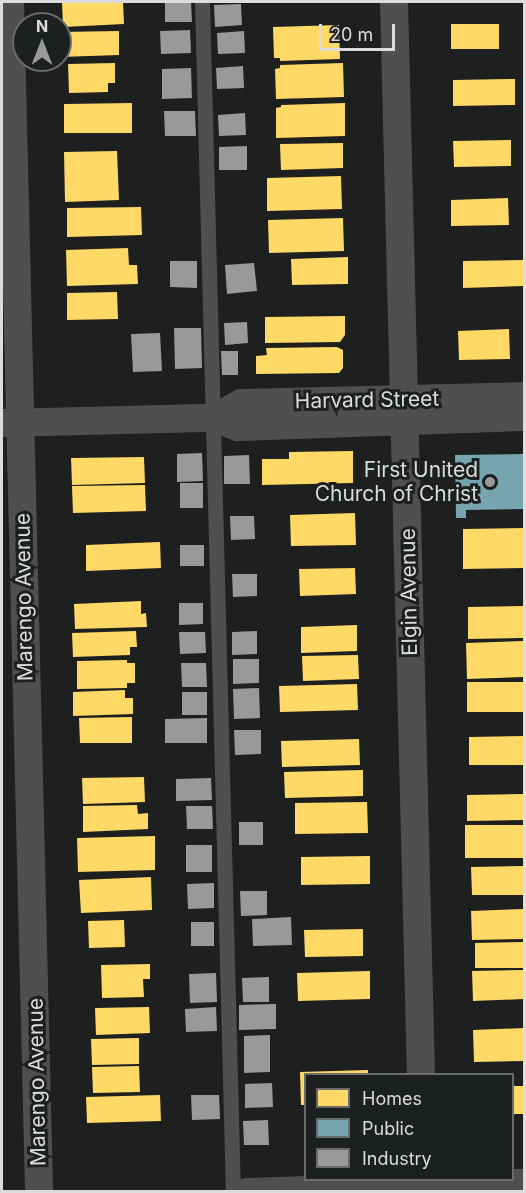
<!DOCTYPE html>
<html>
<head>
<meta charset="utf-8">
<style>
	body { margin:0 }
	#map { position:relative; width:526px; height:1193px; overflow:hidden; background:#1e1f1f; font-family:Inter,sans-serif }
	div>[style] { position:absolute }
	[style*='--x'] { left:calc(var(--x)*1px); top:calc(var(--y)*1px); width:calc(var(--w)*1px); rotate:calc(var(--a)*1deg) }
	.homes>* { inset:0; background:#ffd966 }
	.public>* { inset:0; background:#76a5af }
	.industry>* { inset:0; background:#999 }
	.service>* { height:15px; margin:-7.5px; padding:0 7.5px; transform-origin:7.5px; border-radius:7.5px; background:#4f4f4f }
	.minor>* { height:28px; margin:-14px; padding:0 14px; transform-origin:14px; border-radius:14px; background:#4f4f4f }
	.dots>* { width:16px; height:16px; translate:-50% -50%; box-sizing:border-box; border:3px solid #1d2020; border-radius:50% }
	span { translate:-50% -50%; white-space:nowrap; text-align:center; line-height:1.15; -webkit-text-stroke:6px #1d2020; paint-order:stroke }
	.street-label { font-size:21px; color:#dbdddc }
	.poi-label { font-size:21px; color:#dbdddc }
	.right { translate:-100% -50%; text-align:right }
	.frame { position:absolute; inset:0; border:3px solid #dbdddc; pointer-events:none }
	.legend { position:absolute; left:304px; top:1073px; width:210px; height:108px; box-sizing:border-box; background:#1d2020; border:2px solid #696c6b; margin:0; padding:8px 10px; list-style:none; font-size:18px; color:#dbdddc }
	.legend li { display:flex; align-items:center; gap:12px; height:30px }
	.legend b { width:30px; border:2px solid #696c6b }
	.north { position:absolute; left:12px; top:12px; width:60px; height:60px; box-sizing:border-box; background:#1d2020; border:2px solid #696c6b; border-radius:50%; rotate:0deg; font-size:16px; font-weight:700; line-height:24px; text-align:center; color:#dbdddc }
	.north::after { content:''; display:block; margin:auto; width:21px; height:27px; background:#999a9a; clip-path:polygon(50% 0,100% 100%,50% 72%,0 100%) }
	.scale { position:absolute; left:319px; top:24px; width:76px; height:27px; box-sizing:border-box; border:3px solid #dbdddc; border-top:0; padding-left:8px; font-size:18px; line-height:21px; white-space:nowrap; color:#dbdddc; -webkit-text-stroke:4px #1d2020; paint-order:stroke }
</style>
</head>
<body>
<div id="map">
	<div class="homes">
		<div style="clip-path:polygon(62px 2px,123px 2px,124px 24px,63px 27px)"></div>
		<div style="clip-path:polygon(451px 24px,499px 24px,499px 49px,451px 49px)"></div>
		<div style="clip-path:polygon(339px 25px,340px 59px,280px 61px,280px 58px,274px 58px,273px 27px)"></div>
		<div style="clip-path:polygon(119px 31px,119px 55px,60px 57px,60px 32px)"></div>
		<div style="clip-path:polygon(115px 63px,115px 83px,108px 83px,108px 92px,69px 93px,68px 64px)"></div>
		<div style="clip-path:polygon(343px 63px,344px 97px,276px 99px,275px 69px,280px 68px,280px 65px)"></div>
		<div style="clip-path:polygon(515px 79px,515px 105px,453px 106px,453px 80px)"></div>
		<div style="clip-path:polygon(132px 103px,132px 133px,64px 133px,64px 104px)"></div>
		<div style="clip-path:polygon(345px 103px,345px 136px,276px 138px,276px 108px,281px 107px,281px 105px)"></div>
		<div style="clip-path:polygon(511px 140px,511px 166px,454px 167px,453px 141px)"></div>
		<div style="clip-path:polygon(343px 143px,343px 168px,281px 170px,280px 144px)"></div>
		<div style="clip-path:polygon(117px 151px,119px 200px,65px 202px,64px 152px)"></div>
		<div style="clip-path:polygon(341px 176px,342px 209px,267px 211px,267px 178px)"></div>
		<div style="clip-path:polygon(508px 198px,509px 225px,451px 226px,451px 200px)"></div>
		<div style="clip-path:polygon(141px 207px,142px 235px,67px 237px,67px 208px)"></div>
		<div style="clip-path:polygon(343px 218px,344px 251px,269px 253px,268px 220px)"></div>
		<div style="clip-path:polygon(128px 248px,129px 265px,137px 265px,138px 284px,67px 286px,66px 250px)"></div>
		<div style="clip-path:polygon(348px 257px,348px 284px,292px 285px,291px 259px)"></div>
		<div style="clip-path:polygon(524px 260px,524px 286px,463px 288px,463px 261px)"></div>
		<div style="clip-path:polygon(117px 292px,118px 319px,67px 320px,67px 293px)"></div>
		<div style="clip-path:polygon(345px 316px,345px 335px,340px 342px,265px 343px,265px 317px)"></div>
		<div style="clip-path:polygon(509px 329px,510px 359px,459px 360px,458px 331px)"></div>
		<div style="clip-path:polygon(337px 347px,343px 350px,343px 368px,339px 373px,256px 374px,256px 356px,267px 355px,266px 348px)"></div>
		<div style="clip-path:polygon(353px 451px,353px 483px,262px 485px,262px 459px,289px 459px,289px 452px)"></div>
		<div style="clip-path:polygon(144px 457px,145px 483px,72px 485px,71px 458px)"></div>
		<div style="clip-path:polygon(145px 485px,146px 511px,73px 513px,72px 486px)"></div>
		<div style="clip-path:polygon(355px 513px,356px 545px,291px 546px,290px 515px)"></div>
		<div style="clip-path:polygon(524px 528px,524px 568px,463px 569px,463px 529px)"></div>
		<div style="clip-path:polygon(160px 542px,161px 568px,86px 571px,86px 545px)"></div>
		<div style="clip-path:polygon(355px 568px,356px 594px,300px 596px,299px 569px)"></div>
		<div style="clip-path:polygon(141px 601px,141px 614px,146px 613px,147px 627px,75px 629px,74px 604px)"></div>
		<div style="clip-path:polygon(524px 606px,523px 638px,468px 639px,468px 607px)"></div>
		<div style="clip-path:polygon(357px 625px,357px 651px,301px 653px,301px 627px)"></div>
		<div style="clip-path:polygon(136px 631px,137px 647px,130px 647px,130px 655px,73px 657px,72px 633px)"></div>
		<div style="clip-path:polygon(524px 641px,524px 677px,467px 679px,466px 643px)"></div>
		<div style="clip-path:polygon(358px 655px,359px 679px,303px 681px,302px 656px)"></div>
		<div style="clip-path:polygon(127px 660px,127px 663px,135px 663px,135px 683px,127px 683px,127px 688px,77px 689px,77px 661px)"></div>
		<div style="clip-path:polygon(467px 682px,524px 682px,524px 712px,467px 712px)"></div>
		<div style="clip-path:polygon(357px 684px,358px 710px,280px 712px,279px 686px)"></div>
		<div style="clip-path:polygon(125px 690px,125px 698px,133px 698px,133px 714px,73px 716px,73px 692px)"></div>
		<div style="clip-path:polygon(132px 717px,132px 743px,80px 743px,79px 718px)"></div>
		<div style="clip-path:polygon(524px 736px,524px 765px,469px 765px,469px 737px)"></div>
		<div style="clip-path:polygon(359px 739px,360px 765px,282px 767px,281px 741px)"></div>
		<div style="clip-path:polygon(363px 770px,363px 796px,285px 798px,284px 772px)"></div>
		<div style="clip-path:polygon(144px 777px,145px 802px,83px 804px,82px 778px)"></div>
		<div style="clip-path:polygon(524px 794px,524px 820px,467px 821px,467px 795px)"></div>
		<div style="clip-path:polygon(367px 802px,368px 833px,295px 834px,295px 803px)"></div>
		<div style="clip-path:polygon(137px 805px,138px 814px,148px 813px,148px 829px,83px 832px,83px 806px)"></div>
		<div style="clip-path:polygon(465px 825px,524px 825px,524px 858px,465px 858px)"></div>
		<div style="clip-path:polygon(155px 836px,155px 870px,78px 872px,77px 838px)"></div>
		<div style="clip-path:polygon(370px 856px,370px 884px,301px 885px,301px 857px)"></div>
		<div style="clip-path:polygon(524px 866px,524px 895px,472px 895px,471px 867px)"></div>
		<div style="clip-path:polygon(151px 877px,152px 910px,81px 913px,79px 880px)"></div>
		<div style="clip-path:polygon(524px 909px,524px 939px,472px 940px,471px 911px)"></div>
		<div style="clip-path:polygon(124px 920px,125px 947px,89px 948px,88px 921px)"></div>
		<div style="clip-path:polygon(363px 929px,363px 956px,305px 957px,304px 930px)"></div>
		<div style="clip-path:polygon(524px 942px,524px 968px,475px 968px,475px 943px)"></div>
		<div style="clip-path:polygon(150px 964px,150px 979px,143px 979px,144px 997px,102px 998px,101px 965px)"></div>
		<div style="clip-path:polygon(524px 970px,524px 999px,473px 1001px,472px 971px)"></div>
		<div style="clip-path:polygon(370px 971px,370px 999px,298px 1001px,297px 973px)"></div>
		<div style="clip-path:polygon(149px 1007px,150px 1033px,96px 1035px,95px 1008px)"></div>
		<div style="clip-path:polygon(524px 1028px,524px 1061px,474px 1062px,473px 1030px)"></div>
		<div style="clip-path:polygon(139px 1038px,139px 1064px,92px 1065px,91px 1039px)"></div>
		<div style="clip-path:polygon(139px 1066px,140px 1092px,93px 1093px,92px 1067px)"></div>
		<div style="clip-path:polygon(368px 1070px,368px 1074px,306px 1074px,306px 1105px,301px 1105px,300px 1072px)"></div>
		<div style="clip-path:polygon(512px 1086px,524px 1086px,524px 1114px,512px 1114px)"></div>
		<div style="clip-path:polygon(160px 1095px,161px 1121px,87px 1123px,86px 1097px)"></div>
	</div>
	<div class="public">
		<div style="clip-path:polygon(524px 454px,524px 509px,466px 510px,466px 518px,456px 518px,455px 455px)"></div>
	</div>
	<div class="industry">
		<div style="clip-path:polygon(165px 2px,191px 2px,192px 22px,165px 22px)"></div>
		<div style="clip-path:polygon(241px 4px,242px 25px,215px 27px,214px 5px)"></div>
		<div style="clip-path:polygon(190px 30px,191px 53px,161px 54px,160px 31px)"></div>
		<div style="clip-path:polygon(244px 31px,245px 53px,218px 54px,217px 33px)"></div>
		<div style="clip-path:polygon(243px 66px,244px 88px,217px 89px,216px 68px)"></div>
		<div style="clip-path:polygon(191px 68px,192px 98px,162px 99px,162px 69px)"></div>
		<div style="clip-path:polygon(164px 111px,195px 111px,196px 136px,165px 136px)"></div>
		<div style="clip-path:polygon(245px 113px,246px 135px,219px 136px,218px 115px)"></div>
		<div style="clip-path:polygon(247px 146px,247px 170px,219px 170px,219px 147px)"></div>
		<div style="clip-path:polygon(170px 261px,197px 261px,197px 288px,170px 287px)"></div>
		<div style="clip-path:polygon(254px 263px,257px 291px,227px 294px,225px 265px)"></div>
		<div style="clip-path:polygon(247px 322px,248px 343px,225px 345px,224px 323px)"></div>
		<div style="clip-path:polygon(174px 328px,201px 328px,202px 368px,175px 369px)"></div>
		<div style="clip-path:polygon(160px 333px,162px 371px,133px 372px,131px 334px)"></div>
		<div style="clip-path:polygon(221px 351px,238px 351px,238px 375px,222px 375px)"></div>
		<div style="clip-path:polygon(202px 453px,203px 481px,177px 482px,177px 454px)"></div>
		<div style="clip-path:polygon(249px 455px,250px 484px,224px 484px,224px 456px)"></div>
		<div style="clip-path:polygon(180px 483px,203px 483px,203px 508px,180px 508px)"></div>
		<div style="clip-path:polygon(230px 516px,254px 516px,255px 539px,231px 540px)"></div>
		<div style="clip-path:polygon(180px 545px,204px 545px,204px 566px,180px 566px)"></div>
		<div style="clip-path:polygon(232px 574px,257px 574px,257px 596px,233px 597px)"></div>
		<div style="clip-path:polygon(179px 603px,203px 603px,203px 624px,179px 625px)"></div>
		<div style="clip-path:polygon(257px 631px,257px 654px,232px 655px,232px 632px)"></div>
		<div style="clip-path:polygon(179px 632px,205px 632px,206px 653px,180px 654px)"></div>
		<div style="clip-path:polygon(233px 659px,259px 659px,259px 683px,233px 684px)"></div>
		<div style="clip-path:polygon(181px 663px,206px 663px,207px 687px,182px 687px)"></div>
		<div style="clip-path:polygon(259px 688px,260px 718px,234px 719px,233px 689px)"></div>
		<div style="clip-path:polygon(182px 692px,207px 692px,207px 715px,182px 715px)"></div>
		<div style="clip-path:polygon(207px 718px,207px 743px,165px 743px,165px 719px)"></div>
		<div style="clip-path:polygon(234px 730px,261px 730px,261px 754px,235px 755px)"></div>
		<div style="clip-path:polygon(211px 778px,212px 800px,176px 801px,176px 779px)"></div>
		<div style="clip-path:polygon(186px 806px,212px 806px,213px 829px,187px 829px)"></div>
		<div style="clip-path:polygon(239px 822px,263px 822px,263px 845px,239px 845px)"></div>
		<div style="clip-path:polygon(186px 845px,212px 845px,212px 872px,186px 872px)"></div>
		<div style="clip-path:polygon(214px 883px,214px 908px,188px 909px,187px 884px)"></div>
		<div style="clip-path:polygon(240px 891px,267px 891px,267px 915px,241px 916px)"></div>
		<div style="clip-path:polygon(291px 917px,292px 945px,253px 946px,252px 919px)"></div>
		<div style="clip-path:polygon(191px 922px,214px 922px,214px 946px,191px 946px)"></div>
		<div style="clip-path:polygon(216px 973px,217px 1002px,190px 1003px,189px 974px)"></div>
		<div style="clip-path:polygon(269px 977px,269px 1002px,243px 1002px,242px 978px)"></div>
		<div style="clip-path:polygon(276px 1004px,276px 1029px,239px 1030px,239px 1005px)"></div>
		<div style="clip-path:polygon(216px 1007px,217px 1031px,186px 1032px,185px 1009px)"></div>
		<div style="clip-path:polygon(270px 1035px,270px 1072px,244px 1073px,244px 1036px)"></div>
		<div style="clip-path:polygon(272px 1083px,273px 1107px,245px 1108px,245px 1084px)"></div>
		<div style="clip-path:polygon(191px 1095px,219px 1095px,220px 1119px,192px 1120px)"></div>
		<div style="clip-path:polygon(268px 1120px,269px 1145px,244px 1145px,243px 1121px)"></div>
	</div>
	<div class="service">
		<div style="--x:202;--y:2;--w:1190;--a:88.51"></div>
	</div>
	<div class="minor">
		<div style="--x:10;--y:2;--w:1190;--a:88.6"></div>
		<div style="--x:394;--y:2;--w:1072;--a:88.56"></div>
		<div style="--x:214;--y:418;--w:31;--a:-29"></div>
		<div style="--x:241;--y:403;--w:283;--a:-1.4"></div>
		<div style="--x:2;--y:423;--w:212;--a:-1.4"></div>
		<div style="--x:214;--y:418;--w:26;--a:21"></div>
		<div style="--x:238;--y:427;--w:286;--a:-2"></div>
		<div style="--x:247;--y:1192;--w:277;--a:-1.9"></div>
	</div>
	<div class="dots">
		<div style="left:490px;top:482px;background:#999a9a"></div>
	</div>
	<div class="street-label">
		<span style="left:367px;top:400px;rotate:-1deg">Harvard Street</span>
		<span style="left:409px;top:592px;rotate:-91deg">Elgin Avenue</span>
		<span style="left:24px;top:597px;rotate:-91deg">Marengo Avenue</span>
		<span style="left:37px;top:1082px;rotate:-91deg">Marengo Avenue</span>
	</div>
	<div class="poi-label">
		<span class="right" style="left:478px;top:482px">First United<br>Church of Christ</span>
	</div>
	<div class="frame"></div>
	<ul class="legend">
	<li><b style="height:16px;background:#ffd966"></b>Homes</li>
	<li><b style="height:16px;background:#76a5af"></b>Public</li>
	<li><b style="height:16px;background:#999"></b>Industry</li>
	</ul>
	<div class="north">N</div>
	<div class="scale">20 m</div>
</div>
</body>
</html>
